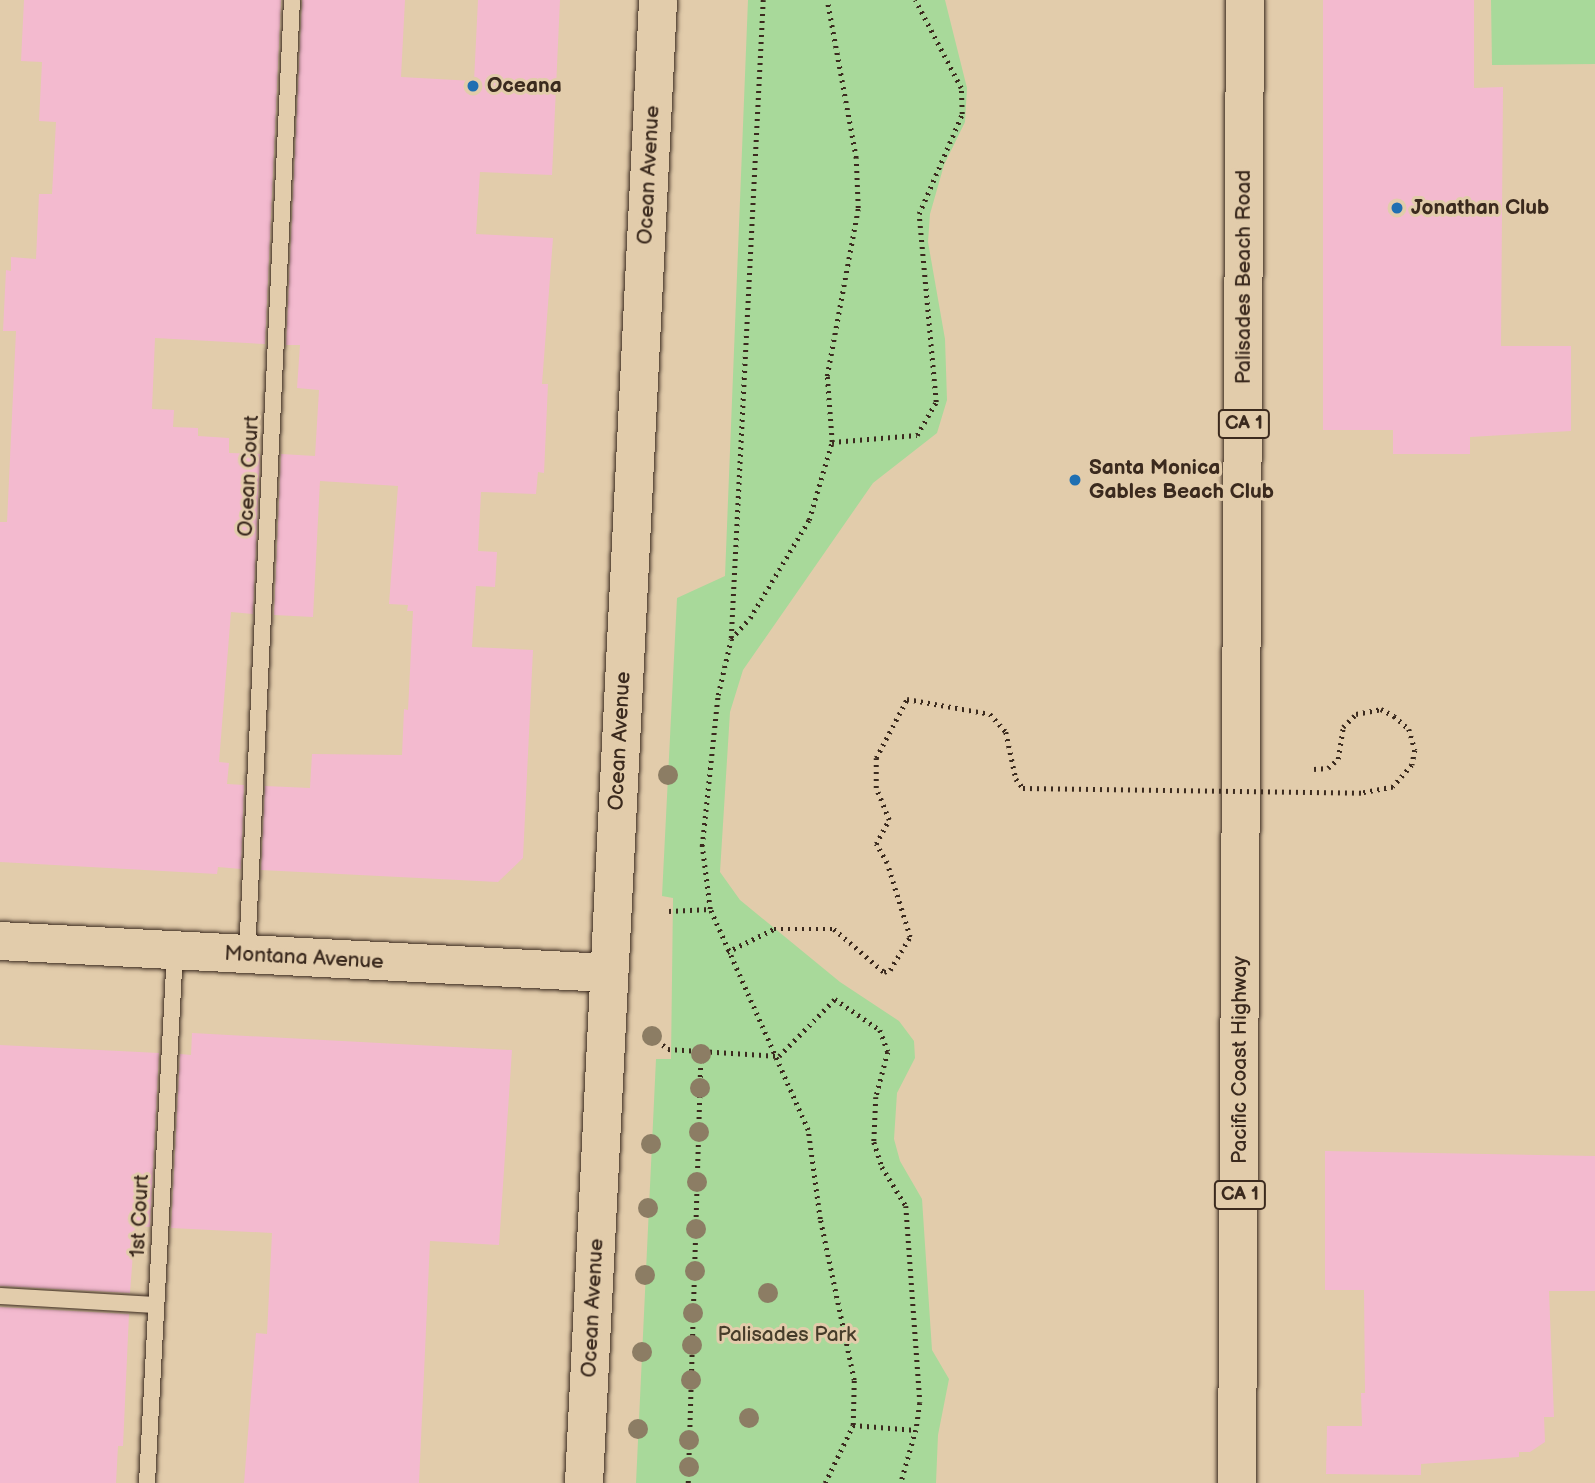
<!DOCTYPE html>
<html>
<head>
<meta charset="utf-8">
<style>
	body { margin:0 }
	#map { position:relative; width:1595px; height:1483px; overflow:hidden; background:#e2ccab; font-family:"Balsamiq Sans",sans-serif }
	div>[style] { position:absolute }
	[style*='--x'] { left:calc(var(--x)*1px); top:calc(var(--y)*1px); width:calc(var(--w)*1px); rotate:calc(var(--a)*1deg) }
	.green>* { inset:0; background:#a8d99a }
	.building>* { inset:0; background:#f3bacf }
	.path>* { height:4.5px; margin-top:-2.25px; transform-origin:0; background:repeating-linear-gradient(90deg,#3b2a1e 0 2px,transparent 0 7px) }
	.roads { filter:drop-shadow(0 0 2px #3b2a1e) drop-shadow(0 0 2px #3b2a1e) }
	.service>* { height:16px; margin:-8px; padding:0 8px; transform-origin:8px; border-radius:8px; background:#e2ccab }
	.tertiary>* { height:38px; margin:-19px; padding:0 19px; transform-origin:19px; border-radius:19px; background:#e2ccab }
	.secondary>* { height:38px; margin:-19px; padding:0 19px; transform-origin:19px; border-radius:19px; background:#e2ccab }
	.trunk>* { height:38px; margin:-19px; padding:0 19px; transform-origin:19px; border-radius:19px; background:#e2ccab }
	.path-bridge>* { height:4.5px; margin-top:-2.25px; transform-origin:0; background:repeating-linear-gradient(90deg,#3b2a1e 0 2px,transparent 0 7px) }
	.trees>* { width:20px; height:20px; margin:-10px; border-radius:50%; background:#8c7d64 }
	.dots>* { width:19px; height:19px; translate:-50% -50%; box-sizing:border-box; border:4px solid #e2ccab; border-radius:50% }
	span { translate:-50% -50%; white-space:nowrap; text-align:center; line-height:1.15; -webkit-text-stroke:6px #e2ccab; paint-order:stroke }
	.shield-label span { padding:2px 5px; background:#e2ccab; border:2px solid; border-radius:5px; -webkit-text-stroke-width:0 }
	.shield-label { font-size:19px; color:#3b2a1e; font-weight:700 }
	.poi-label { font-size:21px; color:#3b2a1e; font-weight:700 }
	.left { translate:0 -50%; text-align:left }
	.street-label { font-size:21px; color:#3b2a1e }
	.park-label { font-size:21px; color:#463c2a }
</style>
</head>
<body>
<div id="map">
	<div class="green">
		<div style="clip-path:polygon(748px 0,945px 0,967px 88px,965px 122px,944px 165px,930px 214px,928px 242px,945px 339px,947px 400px,937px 433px,873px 483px,743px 670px,730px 712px,720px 872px,740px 900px,840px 982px,899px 1021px,914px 1041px,915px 1058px,897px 1093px,894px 1139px,900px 1161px,922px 1199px,932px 1350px,949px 1379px,938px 1435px,936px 1483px,636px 1483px,656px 1059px,671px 1059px,673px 898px,662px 896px,677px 598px,725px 576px)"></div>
		<div style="clip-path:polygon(1491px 0,1595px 0,1595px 64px,1492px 65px)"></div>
	</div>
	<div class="building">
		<div style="clip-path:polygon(24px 0,281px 0,265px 344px,155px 338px,152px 409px,174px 410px,173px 427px,198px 428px,198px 436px,229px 438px,229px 453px,260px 454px,253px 614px,231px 612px,219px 762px,229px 763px,227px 784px,244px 785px,241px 869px,218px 867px,217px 874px,0 862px,0 522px,7px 522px,16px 331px,3px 331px,6px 270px,11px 271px,11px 257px,36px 259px,39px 194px,52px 194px,56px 122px,39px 121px,42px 62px,21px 61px)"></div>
		<div style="clip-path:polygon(302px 0,405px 0,401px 77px,474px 81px,478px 0,560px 0,552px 175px,480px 172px,476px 234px,553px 238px,542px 384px,548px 384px,544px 473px,538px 472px,536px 494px,481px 492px,478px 551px,497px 552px,495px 587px,476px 586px,472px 647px,533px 650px,523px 858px,498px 882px,261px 870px,265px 786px,310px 788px,312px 754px,402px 755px,404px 709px,408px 710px,413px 611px,407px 611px,408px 605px,389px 604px,398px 486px,320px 481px,313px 617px,274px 615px,281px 454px,315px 456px,319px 390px,297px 388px,300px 345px,286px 345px)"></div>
		<div style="clip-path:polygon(1323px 0,1474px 0,1474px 88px,1503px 87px,1501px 346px,1571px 346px,1571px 431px,1470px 437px,1470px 454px,1393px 454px,1393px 430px,1323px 430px)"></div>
		<div style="clip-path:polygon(192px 1033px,512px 1050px,499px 1245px,430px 1241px,419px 1483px,244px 1483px,256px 1333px,267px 1334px,272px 1233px,171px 1228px,180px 1054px,191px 1055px)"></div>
		<div style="clip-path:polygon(0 1045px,159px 1053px,150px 1227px,135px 1226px,130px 1293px,0 1286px)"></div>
		<div style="clip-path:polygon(1325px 1151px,1595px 1156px,1595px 1291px,1549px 1291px,1554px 1417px,1544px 1417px,1545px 1442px,1530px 1452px,1519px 1452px,1519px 1457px,1421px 1464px,1421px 1475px,1326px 1474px,1327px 1426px,1362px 1426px,1361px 1393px,1365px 1393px,1364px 1290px,1325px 1290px)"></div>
		<div style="clip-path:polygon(0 1307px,129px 1314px,123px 1446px,118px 1446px,116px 1483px,0 1483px)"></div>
	</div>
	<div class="path">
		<div style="--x:832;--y:442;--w:85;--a:-4.7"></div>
		<div style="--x:917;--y:435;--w:38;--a:-60"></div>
		<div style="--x:936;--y:402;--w:189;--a:-95.2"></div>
		<div style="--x:919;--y:214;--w:109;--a:-66.7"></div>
		<div style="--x:962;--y:114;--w:26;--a:-92"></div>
		<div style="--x:961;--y:88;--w:99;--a:-117.6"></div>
		<div style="--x:731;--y:638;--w:639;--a:-87.13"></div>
		<div style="--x:1314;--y:769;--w:14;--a:-4"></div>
		<div style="--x:1328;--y:768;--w:13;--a:-42"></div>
		<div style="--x:1338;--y:759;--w:32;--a:-81"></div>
		<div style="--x:1343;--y:727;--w:18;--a:-45"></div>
		<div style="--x:1356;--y:714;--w:25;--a:-11"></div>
		<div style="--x:1381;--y:709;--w:15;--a:28"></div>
		<div style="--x:1394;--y:716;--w:20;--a:41"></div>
		<div style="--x:1409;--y:729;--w:22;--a:74"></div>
		<div style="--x:1415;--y:750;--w:15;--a:101"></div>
		<div style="--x:1412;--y:765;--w:29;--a:131"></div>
		<div style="--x:1393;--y:787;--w:31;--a:169"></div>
		<div style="--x:669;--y:911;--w:41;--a:-2.8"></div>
		<div style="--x:727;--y:952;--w:52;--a:-26.1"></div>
		<div style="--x:774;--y:929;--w:60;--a:0"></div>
		<div style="--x:834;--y:929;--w:66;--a:40.7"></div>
		<div style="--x:884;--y:972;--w:6;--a:-18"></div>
		<div style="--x:890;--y:970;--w:39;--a:-59"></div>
		<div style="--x:910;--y:937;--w:77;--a:-107.3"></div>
		<div style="--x:887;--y:863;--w:22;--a:-120"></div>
		<div style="--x:876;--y:844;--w:27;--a:-62"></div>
		<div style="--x:889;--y:820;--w:35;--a:-112"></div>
		<div style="--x:876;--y:788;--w:30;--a:-90"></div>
		<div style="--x:876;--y:758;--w:67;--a:-62.3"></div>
		<div style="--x:907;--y:699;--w:84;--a:10.2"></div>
		<div style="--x:990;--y:714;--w:24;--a:48"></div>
		<div style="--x:1006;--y:732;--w:48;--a:78"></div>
		<div style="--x:652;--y:1036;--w:21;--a:39"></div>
		<div style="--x:668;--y:1049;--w:111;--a:3.6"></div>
		<div style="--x:779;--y:1056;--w:80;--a:-45.5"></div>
		<div style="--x:835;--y:999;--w:55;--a:34.6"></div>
		<div style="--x:880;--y:1030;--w:23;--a:70"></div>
		<div style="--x:888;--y:1052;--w:47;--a:104.9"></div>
		<div style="--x:876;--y:1097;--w:45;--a:92.5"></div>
		<div style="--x:874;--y:1142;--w:26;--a:72"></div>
		<div style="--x:882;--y:1167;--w:46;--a:58.4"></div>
		<div style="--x:906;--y:1206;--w:197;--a:85.9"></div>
		<div style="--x:920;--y:1403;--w:27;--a:98"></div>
		<div style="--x:853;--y:1425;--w:63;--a:4.5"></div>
		<div style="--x:916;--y:1430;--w:55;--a:105.8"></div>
		<div style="--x:688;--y:1483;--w:429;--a:-88.3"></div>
		<div style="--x:825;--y:1483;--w:64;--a:-64.2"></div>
		<div style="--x:853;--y:1425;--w:45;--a:-88.7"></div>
		<div style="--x:854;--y:1380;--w:165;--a:-101.9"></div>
		<div style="--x:820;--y:1219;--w:90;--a:-97.7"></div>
		<div style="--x:808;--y:1130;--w:242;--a:-113.9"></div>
		<div style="--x:710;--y:909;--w:64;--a:-97.2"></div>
		<div style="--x:702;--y:846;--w:152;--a:-84"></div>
		<div style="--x:718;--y:695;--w:57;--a:-76.9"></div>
		<div style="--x:731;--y:639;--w:28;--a:-48"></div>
		<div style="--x:750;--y:618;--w:114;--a:-59"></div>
		<div style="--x:809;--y:520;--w:81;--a:-73.6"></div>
		<div style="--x:832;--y:442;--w:66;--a:-94.3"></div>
		<div style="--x:827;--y:376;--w:171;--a:-79.5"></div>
		<div style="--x:858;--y:208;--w:50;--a:-92.3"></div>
		<div style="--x:856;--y:158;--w:161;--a:-100.4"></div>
	</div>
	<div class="roads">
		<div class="service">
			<div style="--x:247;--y:954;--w:955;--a:-87.3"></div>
			<div style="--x:0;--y:1296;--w:156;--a:3.3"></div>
			<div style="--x:147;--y:1483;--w:533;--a:-86.99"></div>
		</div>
		<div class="tertiary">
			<div style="--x:0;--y:941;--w:608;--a:3.02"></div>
		</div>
		<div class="secondary">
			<div style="--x:584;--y:1483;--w:1485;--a:-87.14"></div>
		</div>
		<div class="trunk">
			<div style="--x:1237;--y:1483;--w:1483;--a:-89.69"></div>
		</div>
	</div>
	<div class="path-bridge">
		<div style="--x:1016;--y:779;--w:11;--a:52"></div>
		<div style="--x:1023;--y:788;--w:340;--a:0.8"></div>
	</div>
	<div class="trees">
		<div style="left:668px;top:775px"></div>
		<div style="left:652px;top:1036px"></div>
		<div style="left:701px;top:1054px"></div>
		<div style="left:700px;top:1088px"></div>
		<div style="left:699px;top:1132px"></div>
		<div style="left:651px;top:1144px"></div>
		<div style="left:697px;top:1182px"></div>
		<div style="left:648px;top:1208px"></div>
		<div style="left:696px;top:1229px"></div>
		<div style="left:695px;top:1271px"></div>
		<div style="left:645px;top:1275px"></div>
		<div style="left:768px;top:1293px"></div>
		<div style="left:693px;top:1313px"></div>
		<div style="left:692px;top:1345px"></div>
		<div style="left:642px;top:1352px"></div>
		<div style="left:691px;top:1380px"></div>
		<div style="left:749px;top:1418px"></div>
		<div style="left:638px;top:1429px"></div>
		<div style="left:689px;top:1440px"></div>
		<div style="left:689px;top:1467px"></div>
	</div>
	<div class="dots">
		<div style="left:473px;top:86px;background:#1f6fb2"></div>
		<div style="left:1397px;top:208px;background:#1f6fb2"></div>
		<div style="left:1075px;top:480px;background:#1f6fb2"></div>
	</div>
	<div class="shield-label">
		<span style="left:1244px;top:424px">CA 1</span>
		<span style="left:1240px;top:1195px">CA 1</span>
	</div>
	<div class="poi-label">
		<span class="left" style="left:487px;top:86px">Oceana</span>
		<span class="left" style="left:1411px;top:208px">Jonathan Club</span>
		<span class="left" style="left:1089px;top:480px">Santa Monica<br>Gables Beach Club</span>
	</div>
	<div class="street-label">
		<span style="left:649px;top:175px;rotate:-87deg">Ocean Avenue</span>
		<span style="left:1244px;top:277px;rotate:-90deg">Palisades Beach Road</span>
		<span style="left:249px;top:476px;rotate:-87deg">Ocean Court</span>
		<span style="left:620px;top:741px;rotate:-87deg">Ocean Avenue</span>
		<span style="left:304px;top:958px;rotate:3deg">Montana Avenue</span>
		<span style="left:1240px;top:1060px;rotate:-90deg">Pacific Coast Highway</span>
		<span style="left:140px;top:1216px;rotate:-87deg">1st Court</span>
		<span style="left:593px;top:1308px;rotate:-87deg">Ocean Avenue</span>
	</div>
	<div class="park-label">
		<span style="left:787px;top:1335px">Palisades Park</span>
	</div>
</div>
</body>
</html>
